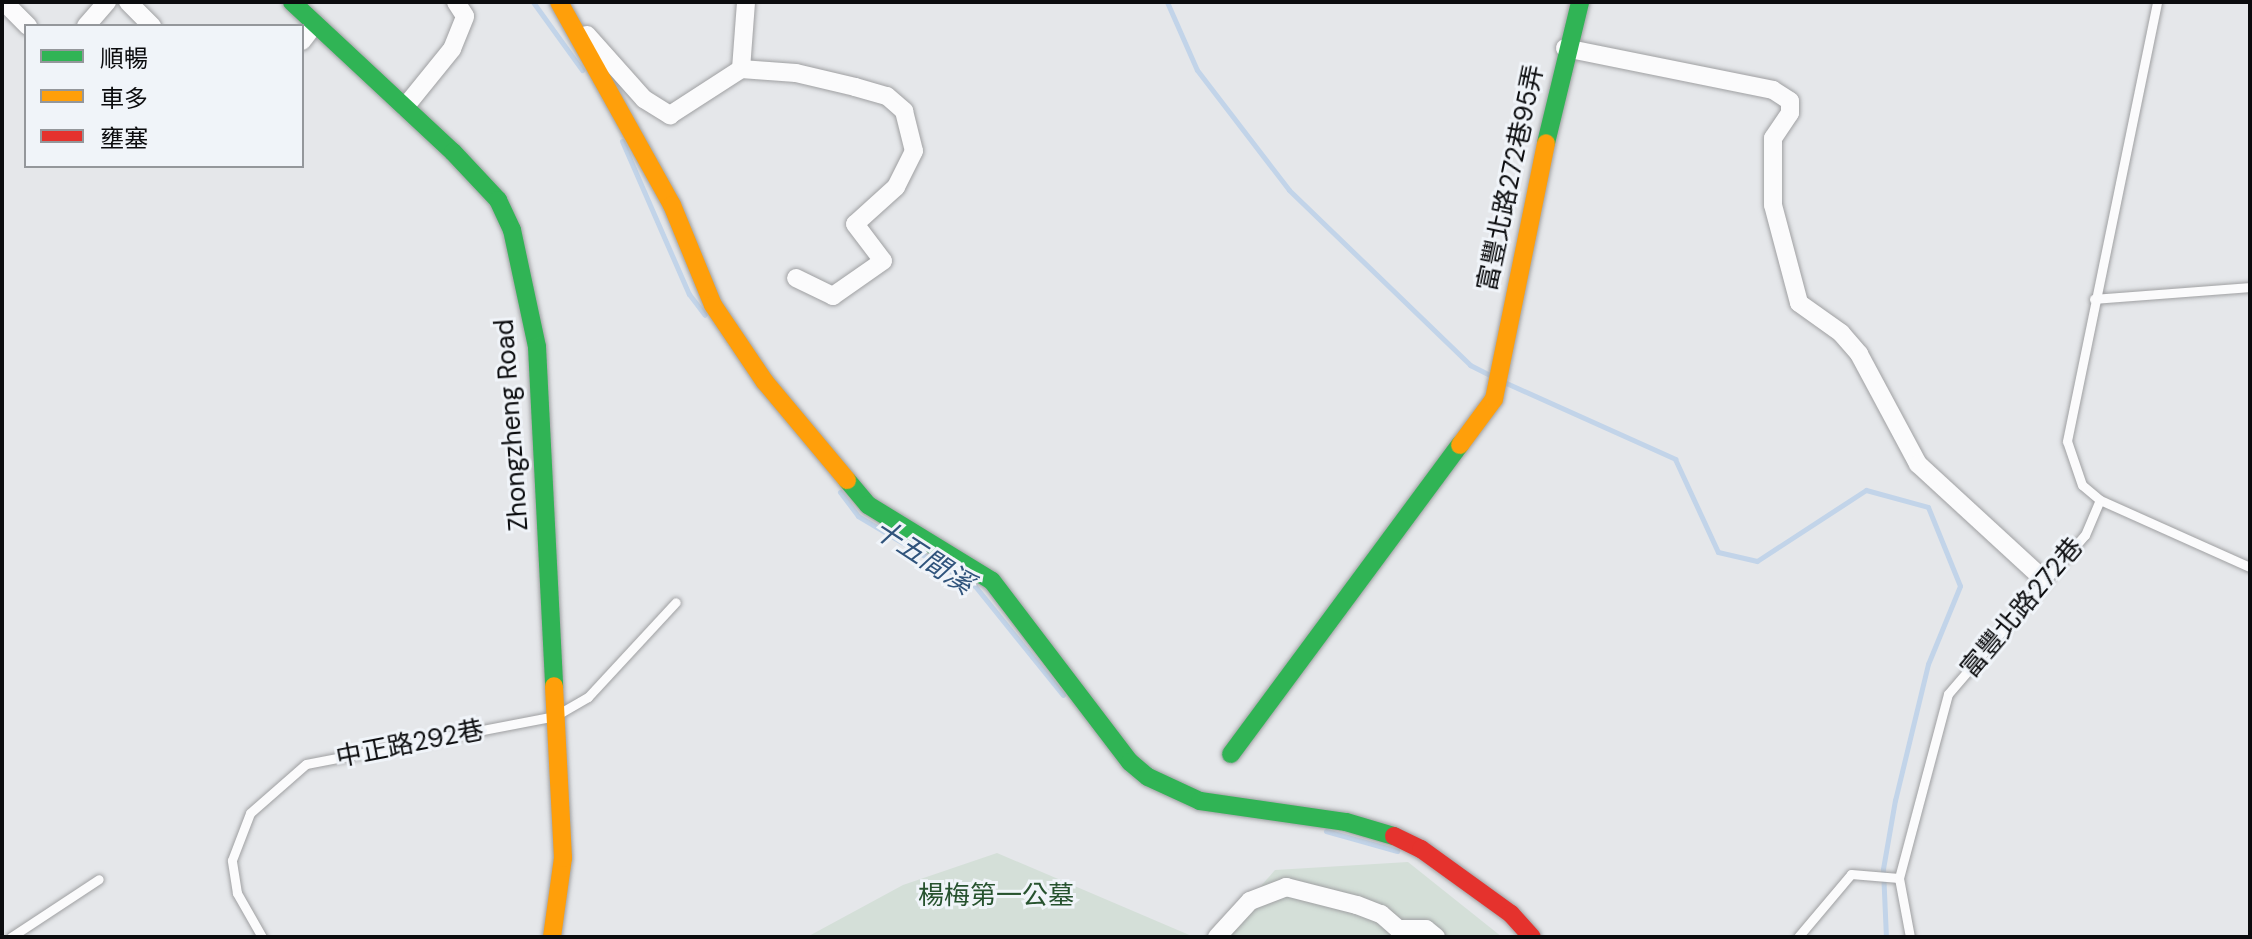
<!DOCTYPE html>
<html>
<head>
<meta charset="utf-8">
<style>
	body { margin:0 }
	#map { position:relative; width:2252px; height:939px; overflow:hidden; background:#e5e7ea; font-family:"DM Sans","Noto Sans TC",sans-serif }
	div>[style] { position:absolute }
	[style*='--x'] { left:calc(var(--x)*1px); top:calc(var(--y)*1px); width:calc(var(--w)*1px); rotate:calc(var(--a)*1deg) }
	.green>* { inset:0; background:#d4dfd8 }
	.stream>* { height:5px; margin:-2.5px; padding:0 2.5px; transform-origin:2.5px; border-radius:2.5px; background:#c2d4e9 }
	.roads { filter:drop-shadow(0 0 2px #9fa0a2) drop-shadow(0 0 2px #9fa0a2) }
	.lane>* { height:9px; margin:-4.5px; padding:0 4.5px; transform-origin:4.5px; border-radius:4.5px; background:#fbfbfc }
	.street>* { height:18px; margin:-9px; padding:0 9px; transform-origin:9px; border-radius:9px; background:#fbfbfc }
	.fast>* { height:18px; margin:-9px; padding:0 9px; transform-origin:9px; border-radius:9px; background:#30b455 }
	.slow>* { height:18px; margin:-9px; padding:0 9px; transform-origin:9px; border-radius:9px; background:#ff9f0a }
	.jam>* { height:18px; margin:-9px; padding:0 9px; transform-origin:9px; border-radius:9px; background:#e5322d }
	span { translate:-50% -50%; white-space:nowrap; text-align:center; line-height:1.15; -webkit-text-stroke:6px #f0f4f9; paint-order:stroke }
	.street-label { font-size:26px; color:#0b0c0e }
	.park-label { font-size:26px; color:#26522e }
	.water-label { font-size:28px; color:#30547c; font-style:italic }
	.frame { position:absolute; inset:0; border:4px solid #0b0c0e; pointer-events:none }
	.legend { position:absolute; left:24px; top:24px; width:280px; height:144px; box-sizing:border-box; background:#f0f4f9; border:2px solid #94979b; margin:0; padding:10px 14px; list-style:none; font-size:24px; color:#0b0c0e }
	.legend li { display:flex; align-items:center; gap:16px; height:40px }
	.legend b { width:40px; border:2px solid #94979b }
</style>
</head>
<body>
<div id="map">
	<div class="green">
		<div style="clip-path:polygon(997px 853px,1194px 937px,807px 937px,903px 885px)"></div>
		<div style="clip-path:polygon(1408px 862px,1502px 937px,1216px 937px,1275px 870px)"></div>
	</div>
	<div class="stream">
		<div style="--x:533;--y:2;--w:84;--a:54.2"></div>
		<div style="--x:1167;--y:2;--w:74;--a:66.2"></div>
		<div style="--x:1197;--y:70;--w:151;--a:52.5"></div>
		<div style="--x:1289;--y:190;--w:252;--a:44"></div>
		<div style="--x:1470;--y:365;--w:25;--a:27"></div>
		<div style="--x:622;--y:141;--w:167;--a:66.4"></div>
		<div style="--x:689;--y:294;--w:26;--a:53"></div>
		<div style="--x:1504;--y:382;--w:188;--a:24.2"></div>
		<div style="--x:1675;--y:459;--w:102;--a:65.2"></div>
		<div style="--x:1718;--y:552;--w:40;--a:13"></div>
		<div style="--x:1757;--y:561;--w:130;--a:-33.1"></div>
		<div style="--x:1866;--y:490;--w:64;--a:15.3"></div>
		<div style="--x:1928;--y:507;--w:85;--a:67.9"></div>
		<div style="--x:1960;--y:586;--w:84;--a:112.3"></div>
		<div style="--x:1928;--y:664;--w:140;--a:103.6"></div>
		<div style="--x:1895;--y:800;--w:70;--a:99.9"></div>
		<div style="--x:1883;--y:869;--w:68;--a:87.5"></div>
		<div style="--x:840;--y:492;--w:30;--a:53"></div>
		<div style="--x:858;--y:516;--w:136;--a:30.9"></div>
		<div style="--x:975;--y:586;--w:140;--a:51.1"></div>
		<div style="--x:1326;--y:831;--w:74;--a:15.7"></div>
	</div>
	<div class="roads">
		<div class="lane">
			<div style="--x:2094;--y:299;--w:156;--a:-4.4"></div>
			<div style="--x:2100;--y:500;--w:164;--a:24.1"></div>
			<div style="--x:11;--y:937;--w:105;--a:-33.4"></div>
			<div style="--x:262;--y:937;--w:51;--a:-119.6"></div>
			<div style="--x:237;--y:893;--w:33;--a:-99"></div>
			<div style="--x:232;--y:860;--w:50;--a:-69"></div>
			<div style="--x:250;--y:813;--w:74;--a:-41.2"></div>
			<div style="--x:306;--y:764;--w:254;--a:-10.9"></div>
			<div style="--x:555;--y:716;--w:38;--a:-30"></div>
			<div style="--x:588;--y:697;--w:129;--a:-47.2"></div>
			<div style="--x:1798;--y:937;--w:82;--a:-49.9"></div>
			<div style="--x:1851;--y:874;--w:48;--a:4.8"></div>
			<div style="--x:1910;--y:937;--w:60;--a:-100.6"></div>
			<div style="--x:1899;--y:878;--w:190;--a:-75.1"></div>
			<div style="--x:1948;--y:694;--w:210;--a:-49.3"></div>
			<div style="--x:2085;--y:535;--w:38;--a:-67"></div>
			<div style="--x:2100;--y:500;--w:23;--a:-140"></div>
			<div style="--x:2082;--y:485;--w:46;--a:-108.8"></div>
			<div style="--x:2067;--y:441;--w:448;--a:-78.4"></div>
		</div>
		<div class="street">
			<div style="--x:4;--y:2;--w:34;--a:45"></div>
			<div style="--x:128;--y:2;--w:34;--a:45"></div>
			<div style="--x:86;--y:26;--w:32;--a:-49"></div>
			<div style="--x:587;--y:35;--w:86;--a:48.3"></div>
			<div style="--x:644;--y:99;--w:31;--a:32"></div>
			<div style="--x:670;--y:115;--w:85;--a:-32.9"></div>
			<div style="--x:741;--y:69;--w:55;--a:4.2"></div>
			<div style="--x:796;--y:73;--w:61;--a:13.3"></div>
			<div style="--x:855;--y:87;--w:33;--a:16"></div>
			<div style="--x:887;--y:96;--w:23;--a:41"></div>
			<div style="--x:904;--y:111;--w:41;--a:76"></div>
			<div style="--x:914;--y:151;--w:40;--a:116.6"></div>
			<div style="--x:896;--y:187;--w:55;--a:137.9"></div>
			<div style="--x:855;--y:224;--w:46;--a:52.9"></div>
			<div style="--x:883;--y:261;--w:61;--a:145"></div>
			<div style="--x:833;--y:296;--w:41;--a:-154.1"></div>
			<div style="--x:302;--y:41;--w:21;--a:-53"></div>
			<div style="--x:1565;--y:48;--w:212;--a:11.4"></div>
			<div style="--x:1773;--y:90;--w:20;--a:33"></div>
			<div style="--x:1790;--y:101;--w:12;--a:90"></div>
			<div style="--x:1790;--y:113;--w:30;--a:124"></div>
			<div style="--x:1773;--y:138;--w:67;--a:90"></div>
			<div style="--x:1773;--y:205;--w:101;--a:75.1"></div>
			<div style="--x:1799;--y:303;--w:52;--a:35.5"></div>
			<div style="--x:1841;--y:333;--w:28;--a:49"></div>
			<div style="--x:1859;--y:354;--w:125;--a:61.8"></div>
			<div style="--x:1918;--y:464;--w:170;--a:42.6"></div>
			<div style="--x:741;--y:69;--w:67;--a:-85.7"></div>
			<div style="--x:405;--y:107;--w:75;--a:-51"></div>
			<div style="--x:452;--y:49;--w:35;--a:-68"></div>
			<div style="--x:465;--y:16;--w:17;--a:-123"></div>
			<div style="--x:1217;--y:937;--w:49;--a:-47.5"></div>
			<div style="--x:1250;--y:901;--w:39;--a:-21"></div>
			<div style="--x:1286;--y:887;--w:73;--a:14.2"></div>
			<div style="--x:1357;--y:905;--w:26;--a:21"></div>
			<div style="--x:1381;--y:914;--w:23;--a:41"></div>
			<div style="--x:1398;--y:929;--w:28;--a:0"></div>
			<div style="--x:1426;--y:929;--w:13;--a:39"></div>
		</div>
		<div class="fast">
			<div style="--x:292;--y:2;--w:220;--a:43"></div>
			<div style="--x:453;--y:152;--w:66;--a:46.8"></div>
			<div style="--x:498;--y:200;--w:33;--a:65"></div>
			<div style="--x:512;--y:230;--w:120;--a:77.9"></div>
			<div style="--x:537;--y:347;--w:339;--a:87.1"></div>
			<div style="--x:1546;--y:143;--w:145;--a:-76.4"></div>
			<div style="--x:847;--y:480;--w:33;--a:50"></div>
			<div style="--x:868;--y:505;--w:145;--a:31.5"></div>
			<div style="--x:992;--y:581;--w:228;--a:52.7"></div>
			<div style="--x:1130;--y:762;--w:23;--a:40"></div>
			<div style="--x:1148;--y:777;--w:57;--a:24.8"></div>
			<div style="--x:1200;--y:801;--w:148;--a:8.2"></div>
			<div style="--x:1346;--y:822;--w:50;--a:16.3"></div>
			<div style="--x:1231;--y:754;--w:385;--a:-53.5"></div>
		</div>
		<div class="slow">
			<div style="--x:559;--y:2;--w:232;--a:60.9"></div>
			<div style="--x:672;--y:205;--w:108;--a:67.7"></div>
			<div style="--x:713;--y:305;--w:93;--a:56"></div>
			<div style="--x:765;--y:382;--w:128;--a:50.1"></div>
			<div style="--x:1460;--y:445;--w:57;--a:-53.5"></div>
			<div style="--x:1494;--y:399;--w:261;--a:-78.5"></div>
			<div style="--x:552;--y:937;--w:80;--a:-82.1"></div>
			<div style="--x:563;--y:858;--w:172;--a:-93"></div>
		</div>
		<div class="jam">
			<div style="--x:1394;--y:836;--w:30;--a:26"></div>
			<div style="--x:1421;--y:849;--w:111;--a:35.8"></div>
			<div style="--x:1511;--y:914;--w:31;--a:48"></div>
		</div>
	</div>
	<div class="street-label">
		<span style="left:1511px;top:178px;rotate:-78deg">富豐北路272巷95弄</span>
		<span style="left:512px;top:425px;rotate:-94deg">Zhongzheng Road</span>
		<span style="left:2022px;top:608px;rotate:-50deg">富豐北路272巷</span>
		<span style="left:410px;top:744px;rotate:-11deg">中正路292巷</span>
	</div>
	<div class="park-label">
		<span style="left:996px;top:896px">楊梅第一公墓</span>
	</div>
	<div class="water-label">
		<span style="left:923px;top:557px;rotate:33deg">十五間溪</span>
	</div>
	<div class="frame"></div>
	<ul class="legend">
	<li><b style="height:10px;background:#30b455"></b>順暢</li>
	<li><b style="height:10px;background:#ff9f0a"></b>車多</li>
	<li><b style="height:10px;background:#e5322d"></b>壅塞</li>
	</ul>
</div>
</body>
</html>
